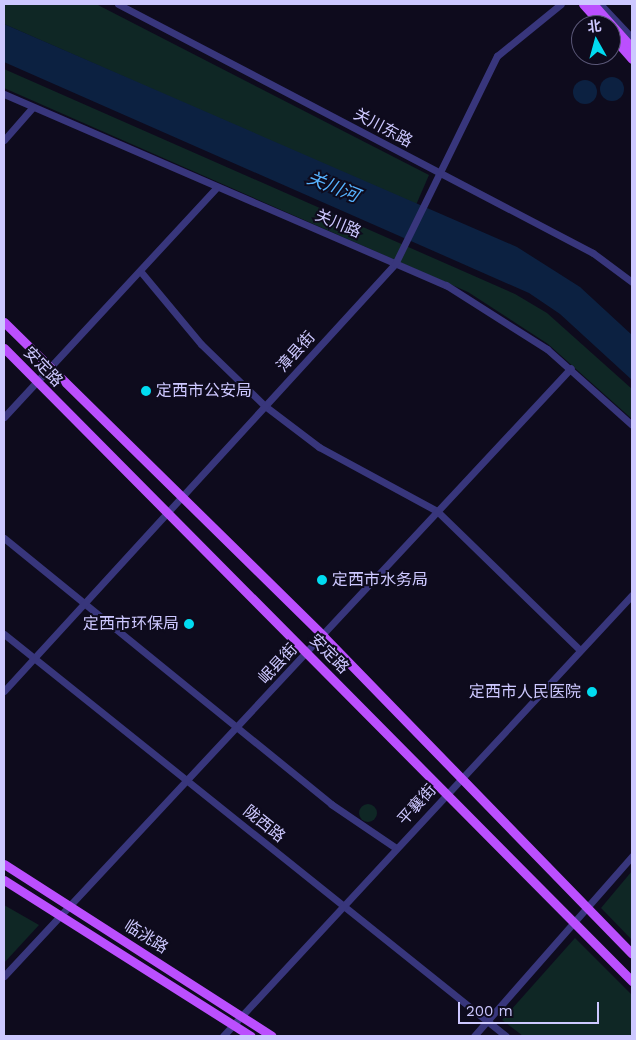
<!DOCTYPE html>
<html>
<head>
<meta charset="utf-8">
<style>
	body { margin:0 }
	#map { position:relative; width:636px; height:1040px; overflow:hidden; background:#0e0b1d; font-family:"Work Sans","Noto Sans SC",sans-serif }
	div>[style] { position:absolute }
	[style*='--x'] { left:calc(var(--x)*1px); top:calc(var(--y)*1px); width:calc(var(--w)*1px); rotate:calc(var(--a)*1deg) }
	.green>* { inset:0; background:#0f2725 }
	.round { border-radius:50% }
	.water>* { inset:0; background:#0c2141 }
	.minor>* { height:7px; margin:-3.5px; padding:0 3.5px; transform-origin:3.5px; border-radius:3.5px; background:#38367c }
	.major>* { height:9px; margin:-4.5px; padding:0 4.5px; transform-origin:4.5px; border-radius:4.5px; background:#bb4ffe }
	.dots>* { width:14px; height:14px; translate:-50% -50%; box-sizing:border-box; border:2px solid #0e0b1d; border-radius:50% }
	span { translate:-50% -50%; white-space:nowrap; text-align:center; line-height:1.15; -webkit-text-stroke:4px #0e0b1d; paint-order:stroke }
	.street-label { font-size:16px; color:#cdc8ff }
	.poi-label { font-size:16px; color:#cdc8ff }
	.left { translate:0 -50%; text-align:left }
	.right { translate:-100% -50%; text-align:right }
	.water-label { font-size:18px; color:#56b2fe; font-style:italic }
	.frame { position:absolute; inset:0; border:5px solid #cdc8ff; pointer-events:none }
	.north { position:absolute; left:571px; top:15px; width:50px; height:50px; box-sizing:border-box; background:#0e0b1d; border:1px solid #5a5777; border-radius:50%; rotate:353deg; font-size:14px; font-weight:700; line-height:20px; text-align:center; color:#cdc8ff }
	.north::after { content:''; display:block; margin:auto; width:18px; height:22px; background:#01dcf1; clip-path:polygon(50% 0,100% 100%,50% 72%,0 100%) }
	.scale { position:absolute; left:458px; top:1002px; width:141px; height:22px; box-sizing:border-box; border:2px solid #cdc8ff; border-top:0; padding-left:6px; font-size:15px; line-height:18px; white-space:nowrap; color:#cdc8ff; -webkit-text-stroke:4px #0e0b1d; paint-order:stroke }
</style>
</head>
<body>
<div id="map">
	<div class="green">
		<div style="clip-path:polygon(4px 4px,96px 4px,429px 175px,416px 205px,4px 24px)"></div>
		<div style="clip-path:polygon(4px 69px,515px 294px,547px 313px,632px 389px,632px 419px,548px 344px,468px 292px,4px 88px)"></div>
		<div class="round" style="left:359px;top:804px;width:18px;height:18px"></div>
		<div style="clip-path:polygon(632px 871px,632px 940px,601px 908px)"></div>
		<div style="clip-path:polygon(4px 905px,39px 925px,4px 963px)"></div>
		<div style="clip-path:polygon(575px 938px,632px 995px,632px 1036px,523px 1036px,502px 1020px)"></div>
	</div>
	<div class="water">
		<div style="clip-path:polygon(4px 24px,517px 247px,580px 287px,632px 335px,632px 380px,560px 314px,529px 293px,4px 62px)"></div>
		<div class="round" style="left:600px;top:77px;width:24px;height:24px"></div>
		<div class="round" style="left:573px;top:80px;width:24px;height:24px"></div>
	</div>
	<div class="minor">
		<div style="--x:118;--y:4;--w:536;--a:27.66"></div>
		<div style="--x:593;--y:253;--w:49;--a:36.6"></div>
		<div style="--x:600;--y:4;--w:47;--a:46.7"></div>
		<div style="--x:4;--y:94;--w:482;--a:23.4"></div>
		<div style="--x:446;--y:285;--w:120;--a:32.4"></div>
		<div style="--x:547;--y:349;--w:114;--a:41.8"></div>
		<div style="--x:4;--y:140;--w:43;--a:-48.8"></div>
		<div style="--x:141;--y:272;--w:94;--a:50.2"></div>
		<div style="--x:201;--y:344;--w:89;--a:44.1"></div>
		<div style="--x:265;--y:406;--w:68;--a:37.2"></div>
		<div style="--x:319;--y:447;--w:134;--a:28.5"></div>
		<div style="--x:437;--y:511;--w:199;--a:44.2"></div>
		<div style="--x:4;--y:417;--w:313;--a:-47.2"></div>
		<div style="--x:4;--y:538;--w:422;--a:39.1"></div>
		<div style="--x:331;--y:804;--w:78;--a:34.1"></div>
		<div style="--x:4;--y:634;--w:643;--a:38.69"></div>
		<div style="--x:4;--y:691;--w:579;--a:-47.52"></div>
		<div style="--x:395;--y:264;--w:232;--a:-63.9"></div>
		<div style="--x:497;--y:56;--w:82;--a:-39.1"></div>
		<div style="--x:4;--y:976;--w:831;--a:-47"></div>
		<div style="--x:223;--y:1036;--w:601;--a:-47.16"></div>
		<div style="--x:474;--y:1036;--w:240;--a:-48.7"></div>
	</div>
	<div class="major">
		<div style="--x:583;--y:4;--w:28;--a:48"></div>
		<div style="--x:593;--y:4;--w:59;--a:48.4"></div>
		<div style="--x:611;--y:35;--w:32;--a:49"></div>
		<div style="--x:4;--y:322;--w:448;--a:44.5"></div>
		<div style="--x:323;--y:636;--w:443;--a:45.8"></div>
		<div style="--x:4;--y:348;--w:892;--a:45.23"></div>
		<div style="--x:4;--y:864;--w:318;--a:32.7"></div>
		<div style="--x:4;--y:880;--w:292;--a:32.3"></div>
	</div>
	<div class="dots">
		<div style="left:146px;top:391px;background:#01dcf1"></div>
		<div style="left:322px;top:580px;background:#01dcf1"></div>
		<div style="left:189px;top:624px;background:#01dcf1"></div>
		<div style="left:592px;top:692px;background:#01dcf1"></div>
	</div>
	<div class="street-label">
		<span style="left:383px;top:128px;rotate:28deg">关川东路</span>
		<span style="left:338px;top:224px;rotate:23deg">关川路</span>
		<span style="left:296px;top:352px;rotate:-48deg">漳县街</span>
		<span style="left:43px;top:367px;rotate:46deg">安定路</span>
		<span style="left:329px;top:654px;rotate:45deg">安定路</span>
		<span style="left:278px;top:664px;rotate:-47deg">岷县街</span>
		<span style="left:417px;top:805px;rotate:-48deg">平襄街</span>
		<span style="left:264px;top:824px;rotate:39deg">陇西路</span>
		<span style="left:146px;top:937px;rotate:32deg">临洮路</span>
	</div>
	<div class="poi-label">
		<span class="left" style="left:156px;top:391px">定西市公安局</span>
		<span class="left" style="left:332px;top:580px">定西市水务局</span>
		<span class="right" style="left:179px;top:624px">定西市环保局</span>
		<span class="right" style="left:581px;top:692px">定西市人民医院</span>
	</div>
	<div class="water-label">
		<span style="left:333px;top:187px;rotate:22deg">关川河</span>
	</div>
	<div class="frame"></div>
	<div class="north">北</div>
	<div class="scale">200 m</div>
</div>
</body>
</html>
